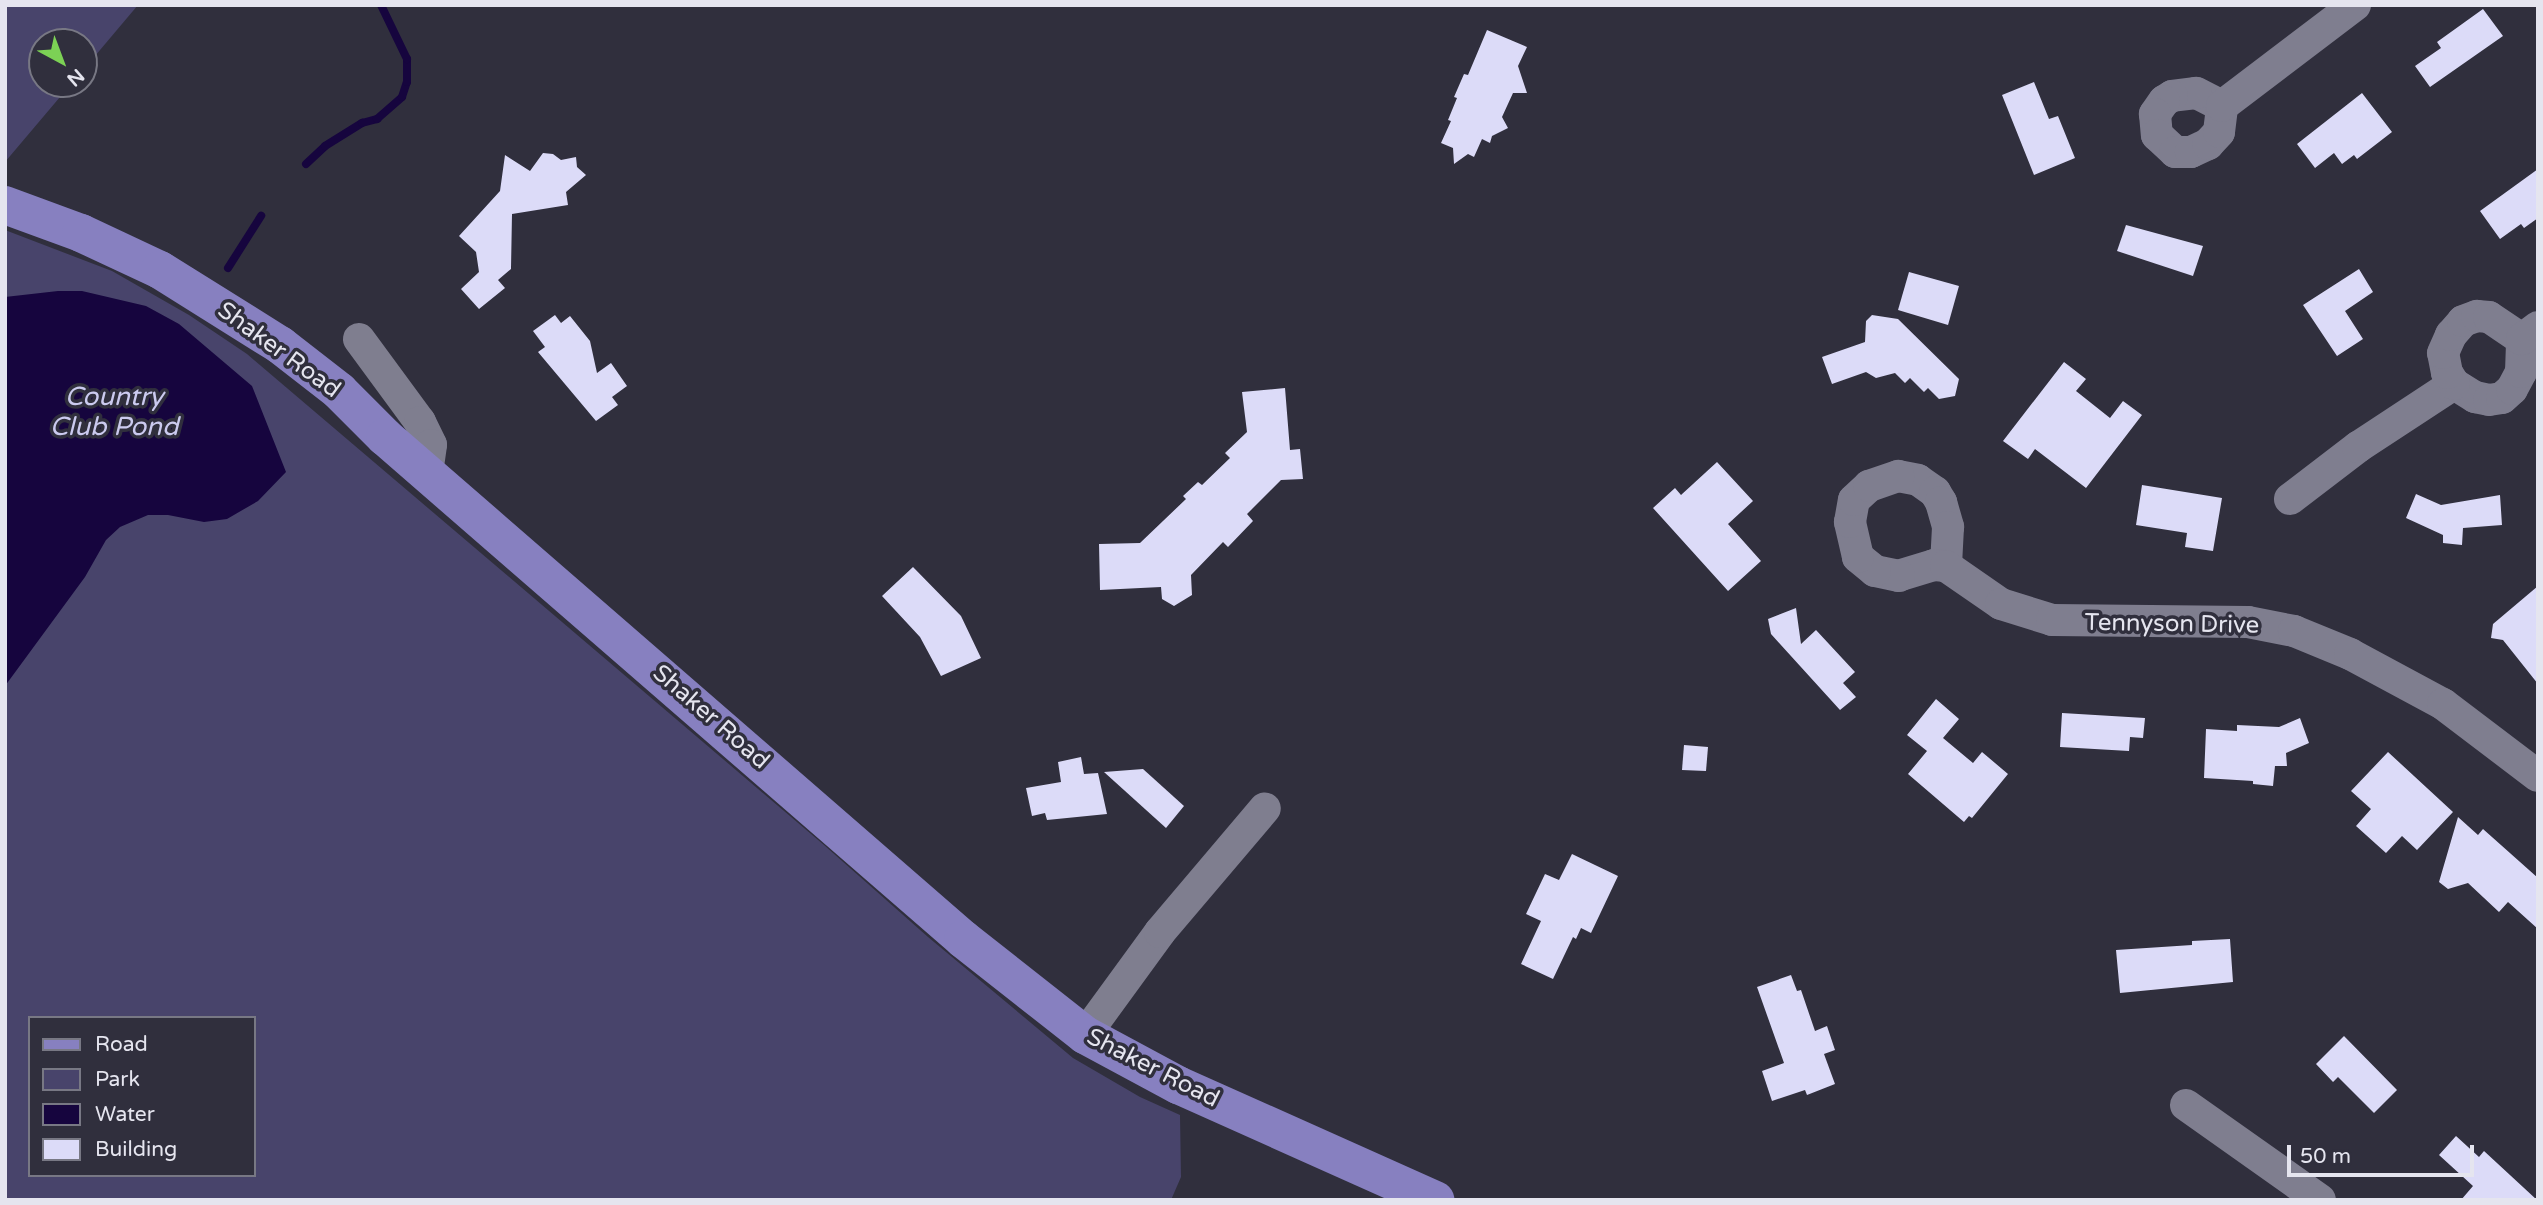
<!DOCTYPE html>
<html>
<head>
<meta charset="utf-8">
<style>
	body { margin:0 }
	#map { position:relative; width:2543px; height:1205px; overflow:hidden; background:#302f3d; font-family:"Varela Round",sans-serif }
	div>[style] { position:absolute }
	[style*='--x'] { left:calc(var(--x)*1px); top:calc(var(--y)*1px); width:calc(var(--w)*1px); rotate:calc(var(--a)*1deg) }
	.green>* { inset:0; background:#48446b }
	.water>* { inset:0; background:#16053e }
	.stream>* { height:8px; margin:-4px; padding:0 4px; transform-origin:4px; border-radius:4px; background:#16053e }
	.building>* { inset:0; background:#dcdbf8 }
	.minor>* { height:32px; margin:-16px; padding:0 16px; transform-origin:16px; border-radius:16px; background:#7f7e8f }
	.major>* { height:38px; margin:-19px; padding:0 19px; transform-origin:19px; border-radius:19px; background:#8780c0 }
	span { translate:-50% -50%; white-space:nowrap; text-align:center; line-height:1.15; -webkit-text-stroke:7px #302f3d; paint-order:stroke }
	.street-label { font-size:24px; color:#e5e5ef }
	.water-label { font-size:26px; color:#cbcaef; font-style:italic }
	.frame { position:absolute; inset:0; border:7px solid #e5e5ef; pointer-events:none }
	.legend { position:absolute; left:28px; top:1016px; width:228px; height:161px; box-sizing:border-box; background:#302f3d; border:2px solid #787884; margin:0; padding:9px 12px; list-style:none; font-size:21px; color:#e5e5ef }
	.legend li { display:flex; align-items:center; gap:14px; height:35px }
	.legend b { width:35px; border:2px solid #787884 }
	.north { position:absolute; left:28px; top:28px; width:70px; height:70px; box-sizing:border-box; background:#302f3d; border:2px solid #787884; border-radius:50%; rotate:139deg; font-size:19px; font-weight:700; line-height:28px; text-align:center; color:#e5e5ef }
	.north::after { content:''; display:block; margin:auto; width:24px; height:32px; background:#7cd155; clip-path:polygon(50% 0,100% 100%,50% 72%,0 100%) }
	.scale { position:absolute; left:2287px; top:1145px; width:187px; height:32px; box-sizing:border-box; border:4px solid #e5e5ef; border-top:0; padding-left:9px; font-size:21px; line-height:24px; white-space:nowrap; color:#e5e5ef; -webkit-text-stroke:5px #302f3d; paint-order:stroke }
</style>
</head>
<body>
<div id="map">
	<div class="green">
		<div style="clip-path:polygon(5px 5px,138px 5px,84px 69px,84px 42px,42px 42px,42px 84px,71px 84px,5px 162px)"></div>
		<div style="clip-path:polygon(evenodd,5px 230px,112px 271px,189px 315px,247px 354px,824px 845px,928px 937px,1073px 1058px,1140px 1097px,1180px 1115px,1181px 1177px,1171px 1200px,5px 1200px,5px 230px,30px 1018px,254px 1018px,254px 1175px,30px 1175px,30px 1018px)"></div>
	</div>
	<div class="water">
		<div style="clip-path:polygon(58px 291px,82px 291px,146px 306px,179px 324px,252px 386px,286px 472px,258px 501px,227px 519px,204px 522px,168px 515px,148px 515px,120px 527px,106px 540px,85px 577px,5px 686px,5px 297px)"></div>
	</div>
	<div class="stream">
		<div style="--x:306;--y:164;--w:26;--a:-43"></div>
		<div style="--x:325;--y:146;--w:44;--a:-31.9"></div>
		<div style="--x:362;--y:123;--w:16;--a:-15"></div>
		<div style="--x:377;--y:119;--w:33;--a:-41"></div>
		<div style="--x:402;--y:97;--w:16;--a:-72"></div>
		<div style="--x:407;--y:82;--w:23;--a:-90"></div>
		<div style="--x:407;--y:59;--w:60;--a:-115.7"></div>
		<div style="--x:228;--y:268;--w:62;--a:-57.6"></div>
	</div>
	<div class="building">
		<div style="clip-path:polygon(2483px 9px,2503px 36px,2430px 87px,2415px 66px,2441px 48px,2437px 42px)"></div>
		<div style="clip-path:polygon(1487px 30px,1527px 47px,1518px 66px,1527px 93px,1513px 93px,1502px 117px,1508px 128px,1492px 136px,1490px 143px,1482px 139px,1474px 157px,1468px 154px,1454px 164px,1453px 148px,1441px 143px,1451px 121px,1448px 120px,1457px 98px,1454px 97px,1464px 74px,1468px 75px)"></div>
		<div style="clip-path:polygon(2034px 82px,2049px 119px,2058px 116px,2075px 158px,2034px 175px,2002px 95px)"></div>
		<div style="clip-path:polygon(2362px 93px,2392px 132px,2357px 159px,2354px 155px,2342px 164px,2334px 153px,2315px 168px,2297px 144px)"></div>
		<div style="clip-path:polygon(543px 153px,553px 154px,561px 160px,576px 157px,577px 167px,586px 175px,566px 192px,568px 205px,512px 214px,511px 269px,498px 280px,505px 288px,479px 309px,461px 289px,479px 272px,476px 252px,459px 236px,500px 191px,505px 155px,530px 171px)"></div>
		<div style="clip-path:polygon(2538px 169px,2538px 218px,2524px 228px,2521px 224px,2500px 239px,2480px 211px)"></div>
		<div style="clip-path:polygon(2126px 225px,2203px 246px,2193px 276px,2117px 251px)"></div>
		<div style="clip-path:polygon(2359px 269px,2373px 292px,2345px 311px,2363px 339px,2337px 356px,2303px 305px)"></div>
		<div style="clip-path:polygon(1909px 272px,1959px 286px,1948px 325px,1898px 310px)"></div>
		<div style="clip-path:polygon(555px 315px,561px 323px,570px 316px,590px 341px,597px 373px,611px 363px,627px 386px,612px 397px,618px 405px,596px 421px,538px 352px,545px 347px,533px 331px)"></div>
		<div style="clip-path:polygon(1872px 315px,1898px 319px,1959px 379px,1955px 396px,1939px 399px,1928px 388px,1924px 392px,1910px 378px,1905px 383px,1895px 373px,1876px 378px,1866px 372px,1832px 384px,1822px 357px,1865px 342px,1866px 321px)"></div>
		<div style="clip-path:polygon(2064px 362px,2086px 379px,2076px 391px,2110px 418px,2123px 401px,2142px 415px,2086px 488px,2035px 449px,2028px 459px,2003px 441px)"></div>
		<div style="clip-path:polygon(1285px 388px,1290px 450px,1300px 449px,1303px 479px,1281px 480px,1247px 514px,1253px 521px,1228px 547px,1223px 542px,1191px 575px,1192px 595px,1174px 606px,1162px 599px,1161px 587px,1100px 590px,1099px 544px,1140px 543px,1186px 499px,1183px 496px,1198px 482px,1202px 485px,1230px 458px,1225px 453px,1247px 432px,1242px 392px)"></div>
		<div style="clip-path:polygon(1717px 462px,1753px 501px,1728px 524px,1761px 561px,1728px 591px,1653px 508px,1675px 488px,1681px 495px)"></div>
		<div style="clip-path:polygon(2142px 485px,2222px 498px,2213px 551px,2185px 547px,2187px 533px,2136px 525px)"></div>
		<div style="clip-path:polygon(2416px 494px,2441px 505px,2500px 495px,2502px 525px,2463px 528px,2462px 545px,2443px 543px,2443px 535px,2406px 518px)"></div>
		<div style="clip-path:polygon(913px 567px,961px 616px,981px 658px,941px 676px,920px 637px,882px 596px)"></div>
		<div style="clip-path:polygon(2538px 586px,2538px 684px,2503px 640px,2491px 638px,2493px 624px)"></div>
		<div style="clip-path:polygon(1796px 608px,1801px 644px,1816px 630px,1855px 672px,1843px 683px,1856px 697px,1840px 710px,1771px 634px,1768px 619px)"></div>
		<div style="clip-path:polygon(1936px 699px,1959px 719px,1943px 738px,1973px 763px,1982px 752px,2008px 774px,1972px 818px,1969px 816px,1964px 822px,1908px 774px,1927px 751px,1907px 735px)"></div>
		<div style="clip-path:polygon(2062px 713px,2145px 718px,2143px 738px,2130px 737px,2129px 751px,2060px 747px)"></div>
		<div style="clip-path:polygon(2300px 718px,2309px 743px,2286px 753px,2287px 766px,2275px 766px,2273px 786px,2253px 784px,2253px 781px,2204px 778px,2206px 729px,2237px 731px,2237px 725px,2279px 727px)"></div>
		<div style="clip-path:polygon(1684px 745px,1708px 747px,1706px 771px,1682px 770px)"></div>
		<div style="clip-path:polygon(2388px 752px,2453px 812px,2417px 850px,2402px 836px,2386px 853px,2356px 826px,2371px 809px,2351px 791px)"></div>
		<div style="clip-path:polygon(1081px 757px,1084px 774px,1098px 773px,1107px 814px,1047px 820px,1045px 813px,1032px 816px,1026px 788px,1061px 782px,1058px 762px)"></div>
		<div style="clip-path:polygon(1143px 769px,1184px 806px,1166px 828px,1104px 772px)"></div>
		<div style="clip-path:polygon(2458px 817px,2478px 835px,2483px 829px,2538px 878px,2538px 929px,2508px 902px,2499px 912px,2468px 883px,2448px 889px,2439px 882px)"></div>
		<div style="clip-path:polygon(1572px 854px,1618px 876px,1591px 933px,1581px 928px,1576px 939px,1573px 937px,1553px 979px,1521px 964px,1541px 921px,1526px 914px,1545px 874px,1559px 880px)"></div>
		<div style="clip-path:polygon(2230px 939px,2233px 982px,2120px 993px,2116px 950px,2192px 945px,2192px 941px)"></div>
		<div style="clip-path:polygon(1791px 975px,1797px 991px,1801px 990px,1815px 1031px,1827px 1026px,1835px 1050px,1824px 1054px,1835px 1084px,1807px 1095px,1805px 1090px,1772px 1101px,1762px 1071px,1784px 1063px,1757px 987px)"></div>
		<div style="clip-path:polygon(2344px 1036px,2397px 1090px,2374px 1113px,2338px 1077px,2333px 1082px,2316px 1064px)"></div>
		<div style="clip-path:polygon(2456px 1136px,2479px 1157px,2484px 1151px,2537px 1200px,2461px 1200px,2473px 1186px,2439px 1155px)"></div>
	</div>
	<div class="minor">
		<div style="--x:2222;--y:106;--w:29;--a:-153"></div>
		<div style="--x:2196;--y:93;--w:24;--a:173"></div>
		<div style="--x:2172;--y:96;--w:9;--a:148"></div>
		<div style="--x:2164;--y:101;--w:16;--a:125"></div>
		<div style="--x:2155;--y:114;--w:21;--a:85"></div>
		<div style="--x:2157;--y:135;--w:25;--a:43"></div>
		<div style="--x:2175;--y:152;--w:16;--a:0"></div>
		<div style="--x:2191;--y:152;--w:19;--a:-25"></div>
		<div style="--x:2208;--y:144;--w:16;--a:-47"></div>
		<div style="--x:2219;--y:132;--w:26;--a:-83"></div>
		<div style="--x:2222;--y:106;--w:167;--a:-37.2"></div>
		<div style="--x:359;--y:339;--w:103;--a:53.7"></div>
		<div style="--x:420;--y:422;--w:25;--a:64"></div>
		<div style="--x:431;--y:445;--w:27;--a:98"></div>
		<div style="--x:2454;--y:384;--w:25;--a:32"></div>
		<div style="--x:2475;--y:397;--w:14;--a:12"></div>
		<div style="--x:2489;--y:400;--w:13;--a:-9"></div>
		<div style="--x:2502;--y:398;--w:13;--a:-42"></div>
		<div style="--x:2512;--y:389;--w:19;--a:-62"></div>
		<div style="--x:2521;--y:372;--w:33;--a:-88"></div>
		<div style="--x:1898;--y:476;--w:20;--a:11"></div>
		<div style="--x:1918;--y:480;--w:21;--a:35"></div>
		<div style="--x:1935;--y:492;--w:12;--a:59"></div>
		<div style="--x:1941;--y:502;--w:26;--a:74"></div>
		<div style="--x:1948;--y:527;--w:39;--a:93"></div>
		<div style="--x:1946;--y:566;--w:12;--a:-175"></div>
		<div style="--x:1934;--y:565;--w:37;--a:163"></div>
		<div style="--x:1899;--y:576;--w:25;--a:-168"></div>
		<div style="--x:1875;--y:571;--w:22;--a:-141"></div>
		<div style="--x:1858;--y:557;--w:36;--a:-103"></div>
		<div style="--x:1850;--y:522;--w:22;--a:-80"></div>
		<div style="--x:1854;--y:500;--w:21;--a:-43"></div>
		<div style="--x:1869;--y:486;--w:31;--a:-19"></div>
		<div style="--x:2290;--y:499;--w:86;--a:-37.4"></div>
		<div style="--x:2358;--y:447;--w:115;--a:-33.3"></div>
		<div style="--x:2454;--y:384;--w:13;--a:-122"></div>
		<div style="--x:2447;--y:373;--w:20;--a:-101"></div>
		<div style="--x:2443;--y:353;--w:20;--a:-66"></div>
		<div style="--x:2451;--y:335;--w:18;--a:-49"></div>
		<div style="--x:2463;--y:321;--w:15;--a:-20"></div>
		<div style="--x:2477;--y:316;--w:12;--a:5"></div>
		<div style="--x:2489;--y:317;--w:40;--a:34"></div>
		<div style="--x:2522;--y:339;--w:20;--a:-37"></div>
		<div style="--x:1946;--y:566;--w:67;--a:34.6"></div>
		<div style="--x:2001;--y:604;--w:53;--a:17.4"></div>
		<div style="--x:2052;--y:620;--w:196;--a:0.6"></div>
		<div style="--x:2248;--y:622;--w:47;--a:11.1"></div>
		<div style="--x:2294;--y:631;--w:61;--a:22.3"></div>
		<div style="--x:2350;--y:654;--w:106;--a:28.3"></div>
		<div style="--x:2443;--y:704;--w:119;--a:37.2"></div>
		<div style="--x:1085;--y:1035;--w:127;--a:-53.9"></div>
		<div style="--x:1160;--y:932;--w:162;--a:-49.7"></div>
		<div style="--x:2186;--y:1105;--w:164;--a:35.3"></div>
	</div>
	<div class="major">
		<div style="--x:5;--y:205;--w:81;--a:20.2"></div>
		<div style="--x:81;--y:233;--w:87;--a:25.1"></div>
		<div style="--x:160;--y:270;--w:142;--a:32"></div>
		<div style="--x:280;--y:345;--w:75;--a:37.9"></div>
		<div style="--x:339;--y:391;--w:65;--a:45"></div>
		<div style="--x:385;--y:437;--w:766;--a:40.97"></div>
		<div style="--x:963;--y:939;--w:155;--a:38.2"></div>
		<div style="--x:1085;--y:1035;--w:106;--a:28.3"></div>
		<div style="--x:1178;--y:1085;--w:282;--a:24.1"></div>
	</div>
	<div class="street-label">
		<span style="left:279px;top:350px;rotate:36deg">Shaker Road</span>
		<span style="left:2172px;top:624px;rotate:1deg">Tennyson Drive</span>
		<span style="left:711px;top:717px;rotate:41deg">Shaker Road</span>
		<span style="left:1153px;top:1068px;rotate:27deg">Shaker Road</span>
	</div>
	<div class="water-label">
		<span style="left:114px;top:412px">Country<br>Club Pond</span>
	</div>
	<div class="frame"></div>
	<ul class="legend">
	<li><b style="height:9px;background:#8780c0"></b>Road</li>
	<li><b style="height:19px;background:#48446b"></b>Park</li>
	<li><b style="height:19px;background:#16053e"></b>Water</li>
	<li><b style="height:19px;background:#dcdbf8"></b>Building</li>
	</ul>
	<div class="north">N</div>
	<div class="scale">50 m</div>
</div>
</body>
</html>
